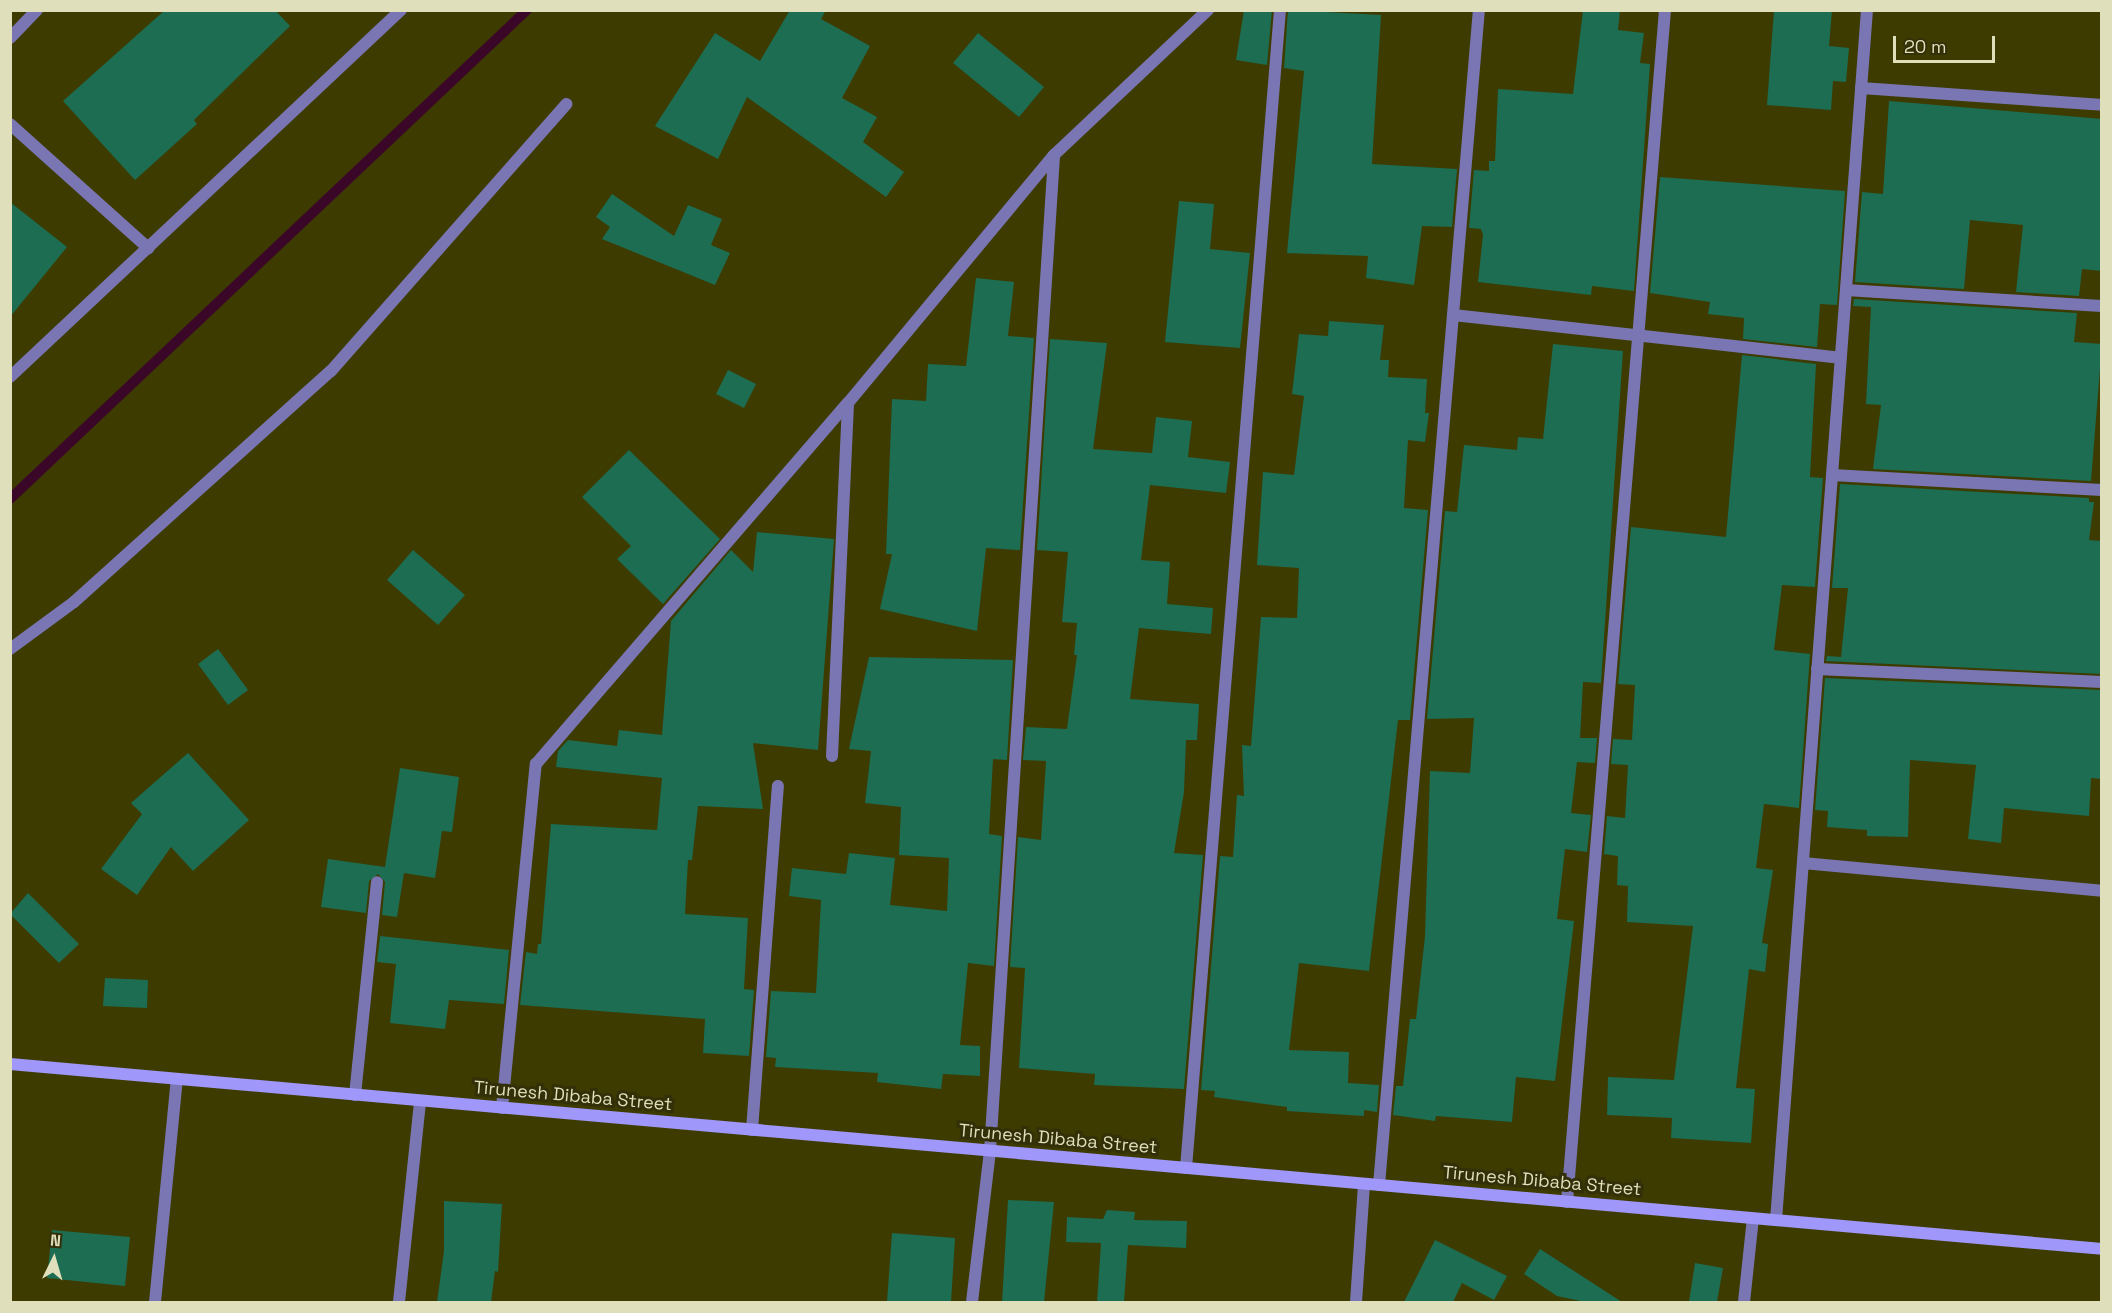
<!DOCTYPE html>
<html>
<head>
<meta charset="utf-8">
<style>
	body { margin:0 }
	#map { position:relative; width:2112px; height:1313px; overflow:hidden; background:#3e3b00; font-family:"Space Grotesk",sans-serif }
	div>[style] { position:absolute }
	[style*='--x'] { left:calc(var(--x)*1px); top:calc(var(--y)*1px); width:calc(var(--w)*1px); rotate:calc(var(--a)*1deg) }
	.stream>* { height:10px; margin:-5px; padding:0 5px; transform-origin:5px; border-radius:5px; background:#3b0729 }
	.building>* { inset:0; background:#1c6d51 }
	.minor>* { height:12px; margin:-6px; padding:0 6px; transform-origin:6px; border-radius:6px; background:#7a76b4 }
	.secondary>* { height:12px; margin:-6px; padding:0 6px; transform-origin:6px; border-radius:6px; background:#9f97fa }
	span { translate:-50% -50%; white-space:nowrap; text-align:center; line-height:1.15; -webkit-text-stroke:6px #333009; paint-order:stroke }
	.street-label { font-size:18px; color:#e0dfbb }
	.frame { position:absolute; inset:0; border:12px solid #e0dfbb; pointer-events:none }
	.north { position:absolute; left:24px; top:1229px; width:60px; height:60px; -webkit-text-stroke:4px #333009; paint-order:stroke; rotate:5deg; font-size:16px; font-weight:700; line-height:24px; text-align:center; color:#e0dfbb }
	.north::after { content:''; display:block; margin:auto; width:21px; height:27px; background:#e0dfbb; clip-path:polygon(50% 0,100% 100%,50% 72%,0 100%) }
	.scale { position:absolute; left:1893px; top:36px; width:102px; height:27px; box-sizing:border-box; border:3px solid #e0dfbb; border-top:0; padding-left:8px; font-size:18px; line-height:21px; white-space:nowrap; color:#e0dfbb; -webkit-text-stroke:4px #333009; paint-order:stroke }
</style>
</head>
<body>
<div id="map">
	<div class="stream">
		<div style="--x:10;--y:499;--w:712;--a:-43.41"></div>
	</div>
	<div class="building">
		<div style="clip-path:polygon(165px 10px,275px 10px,290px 26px,194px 120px,197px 124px,135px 180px,63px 101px)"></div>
		<div style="clip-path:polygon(790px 10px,826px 10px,821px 19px,870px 46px,842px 98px,877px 117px,863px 142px,904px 172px,886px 197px,747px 97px,718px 159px,655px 126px,715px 33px,760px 61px)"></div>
		<div style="clip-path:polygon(1244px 10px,1272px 10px,1267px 65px,1236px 60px)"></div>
		<div style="clip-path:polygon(1288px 10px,1381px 15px,1372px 164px,1457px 169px,1452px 227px,1422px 226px,1414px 285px,1366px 278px,1368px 256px,1287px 253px,1304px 71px,1284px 68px)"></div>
		<div style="clip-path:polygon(1583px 10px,1620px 10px,1618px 30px,1644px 33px,1640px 63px,1650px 64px,1634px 291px,1592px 286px,1591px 295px,1478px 282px,1483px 235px,1481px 229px,1469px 228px,1474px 170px,1489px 171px,1489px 161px,1495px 161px,1498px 89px,1573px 94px)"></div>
		<div style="clip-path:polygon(1774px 10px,1832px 10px,1829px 46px,1849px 48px,1846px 82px,1833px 81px,1831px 110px,1767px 105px)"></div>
		<div style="clip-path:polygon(978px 33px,1044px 87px,1019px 117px,953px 63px)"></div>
		<div style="clip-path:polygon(1889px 101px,2102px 119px,2102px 271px,2082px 269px,2079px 296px,2016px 292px,2023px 225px,1970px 220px,1964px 289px,1855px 282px,1862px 192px,1883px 194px)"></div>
		<div style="clip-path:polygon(1660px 177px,1845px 191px,1837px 305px,1820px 304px,1817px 347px,1743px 339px,1744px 318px,1708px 314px,1710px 302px,1650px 293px)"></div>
		<div style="clip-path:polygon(612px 194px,674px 236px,688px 205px,722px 219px,711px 245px,730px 253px,715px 285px,602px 239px,610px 227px,596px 217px)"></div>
		<div style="clip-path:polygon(1179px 201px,1214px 204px,1210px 249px,1250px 253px,1240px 348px,1165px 342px)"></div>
		<div style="clip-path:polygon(10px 202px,67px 247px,10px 317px)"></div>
		<div style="clip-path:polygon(976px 278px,1014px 282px,1008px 336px,1034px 338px,1020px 550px,986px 548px,977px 631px,880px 609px,892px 554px,886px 554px,892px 399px,926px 401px,928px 364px,966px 366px)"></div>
		<div style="clip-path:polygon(1854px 299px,2077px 313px,2074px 342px,2102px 344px,2091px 481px,1873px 469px,1881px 405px,1866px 404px,1871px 307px,1853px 306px)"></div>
		<div style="clip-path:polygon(1329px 321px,1384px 325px,1380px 360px,1389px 360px,1388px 377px,1427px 379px,1425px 413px,1429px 413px,1425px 442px,1408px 440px,1404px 508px,1428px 510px,1410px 720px,1398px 720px,1369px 971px,1299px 963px,1289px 1050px,1349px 1052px,1348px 1083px,1379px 1085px,1377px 1112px,1364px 1110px,1364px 1116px,1287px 1111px,1287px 1107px,1214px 1097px,1215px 1091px,1201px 1090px,1220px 856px,1233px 857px,1237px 795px,1244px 796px,1242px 745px,1251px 746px,1261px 617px,1297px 618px,1299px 568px,1257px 565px,1263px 472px,1294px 475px,1304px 396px,1292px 394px,1299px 334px,1328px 336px)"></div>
		<div style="clip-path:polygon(1050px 339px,1107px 343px,1093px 449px,1152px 453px,1156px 417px,1192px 421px,1188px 457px,1230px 462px,1226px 493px,1150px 485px,1141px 560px,1170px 562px,1167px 604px,1213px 608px,1211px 634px,1139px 628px,1130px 699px,1199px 704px,1197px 740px,1186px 740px,1184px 792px,1174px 853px,1203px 855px,1184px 1089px,1094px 1085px,1095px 1074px,1019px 1068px,1025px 968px,1010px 967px,1018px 837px,1041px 840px,1046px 761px,1023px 760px,1026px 727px,1067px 729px,1077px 655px,1074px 655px,1077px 623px,1062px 622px,1068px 552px,1037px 550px)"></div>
		<div style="clip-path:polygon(1553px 344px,1623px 351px,1601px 683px,1583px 682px,1580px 738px,1597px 738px,1595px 763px,1577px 762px,1571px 813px,1591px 815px,1587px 852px,1565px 849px,1557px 919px,1574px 921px,1555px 1081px,1516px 1077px,1512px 1122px,1436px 1116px,1435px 1121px,1393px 1115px,1396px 1086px,1403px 1086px,1410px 1019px,1416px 1019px,1425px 936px,1430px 771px,1470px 773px,1474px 718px,1427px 719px,1445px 511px,1457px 512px,1464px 445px,1517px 450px,1518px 437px,1543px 439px)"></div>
		<div style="clip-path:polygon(1742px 355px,1816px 364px,1810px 477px,1823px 478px,1815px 587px,1782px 585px,1774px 650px,1810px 654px,1799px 808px,1764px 804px,1756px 868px,1773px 870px,1762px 943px,1768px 944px,1765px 972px,1749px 969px,1736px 1088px,1755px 1089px,1751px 1143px,1671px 1138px,1672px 1118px,1607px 1115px,1608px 1077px,1674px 1080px,1693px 926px,1627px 922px,1628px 886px,1617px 885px,1618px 856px,1604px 854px,1607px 816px,1625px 818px,1628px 765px,1611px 764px,1613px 739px,1632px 740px,1635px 685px,1618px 684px,1631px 527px,1726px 537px)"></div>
		<div style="clip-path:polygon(728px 370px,756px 384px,744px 408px,716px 394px)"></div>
		<div style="clip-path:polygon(629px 450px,720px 539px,663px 604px,617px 559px,631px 546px,582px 497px)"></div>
		<div style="clip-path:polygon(1840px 484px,2089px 498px,2089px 502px,2094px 502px,2089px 540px,2102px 541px,2102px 674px,1826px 661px,1827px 656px,1841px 657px,1848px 588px,1832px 588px)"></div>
		<div style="clip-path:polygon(757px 532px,834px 539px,818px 750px,753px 743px,763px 809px,698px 806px,692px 860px,688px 860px,685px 914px,748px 918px,744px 989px,754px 990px,749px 1056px,703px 1053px,705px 1019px,520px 1005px,526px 952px,537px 954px,538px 944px,541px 944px,551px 824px,657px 830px,662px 778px,556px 767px,558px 751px,568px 740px,617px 746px,619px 730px,662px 735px,671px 621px,731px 550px,753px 572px)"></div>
		<div style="clip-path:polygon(413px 550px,465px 595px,438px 625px,387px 580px)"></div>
		<div style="clip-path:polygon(218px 649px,248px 690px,228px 705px,198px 664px)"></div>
		<div style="clip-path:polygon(869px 657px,1013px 660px,1007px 760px,993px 759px,989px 834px,1002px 836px,994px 966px,968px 963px,960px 1045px,980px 1046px,980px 1076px,943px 1074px,941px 1089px,877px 1082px,878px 1073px,775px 1067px,776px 1058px,766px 1057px,771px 991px,816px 993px,821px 900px,789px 896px,792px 868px,846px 874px,849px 853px,895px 858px,890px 905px,947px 911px,949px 858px,899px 855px,901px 807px,865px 803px,871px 751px,849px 749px)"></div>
		<div style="clip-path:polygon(1825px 678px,2102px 690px,2102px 779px,2091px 778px,2089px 816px,2004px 808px,2001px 843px,1968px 839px,1976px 765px,1910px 760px,1908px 837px,1867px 836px,1867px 830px,1827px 827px,1828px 811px,1815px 810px)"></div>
		<div style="clip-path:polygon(188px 753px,249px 820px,193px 871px,171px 847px,137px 895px,101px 869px,142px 814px,131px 803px)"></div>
		<div style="clip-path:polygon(400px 768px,459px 777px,452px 832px,442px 831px,435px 878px,404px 873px,397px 917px,382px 915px,385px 882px,378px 874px,369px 881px,366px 913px,321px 907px,328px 859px,385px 867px)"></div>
		<div style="clip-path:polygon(28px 893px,79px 944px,59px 963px,10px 914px)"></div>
		<div style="clip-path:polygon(380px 936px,509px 950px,504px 1004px,449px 1000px,445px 1029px,390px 1023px,396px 964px,377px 962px)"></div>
		<div style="clip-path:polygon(105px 978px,148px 980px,147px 1008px,103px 1006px)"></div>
		<div style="clip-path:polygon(1008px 1200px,1054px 1202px,1044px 1302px,1002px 1302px)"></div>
		<div style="clip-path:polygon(444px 1201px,502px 1204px,498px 1272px,495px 1271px,491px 1302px,437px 1302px,444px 1251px)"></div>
		<div style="clip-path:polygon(1107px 1210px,1135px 1212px,1134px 1220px,1187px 1221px,1186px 1248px,1128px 1245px,1124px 1302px,1097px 1302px,1101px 1243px,1066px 1242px,1067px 1217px,1103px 1219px)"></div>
		<div style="clip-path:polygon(52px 1230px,130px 1237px,125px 1286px,47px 1278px)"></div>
		<div style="clip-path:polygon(892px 1233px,955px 1238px,951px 1302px,887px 1302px)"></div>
		<div style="clip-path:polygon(1435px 1240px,1507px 1276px,1494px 1300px,1462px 1283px,1453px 1302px,1404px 1302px)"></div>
		<div style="clip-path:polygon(1540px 1249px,1622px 1302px,1585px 1302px,1557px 1296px,1524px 1274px)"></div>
		<div style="clip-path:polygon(1695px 1263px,1723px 1268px,1717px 1302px,1689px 1302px)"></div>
	</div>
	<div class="minor">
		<div style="--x:10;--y:38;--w:39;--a:-46"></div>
		<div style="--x:1861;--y:88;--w:242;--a:4"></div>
		<div style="--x:10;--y:124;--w:186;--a:41.9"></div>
		<div style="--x:1846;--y:290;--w:256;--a:3.6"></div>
		<div style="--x:1453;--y:315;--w:389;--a:6.3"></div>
		<div style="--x:10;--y:377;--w:536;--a:-43.19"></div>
		<div style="--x:1832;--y:475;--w:270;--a:3.2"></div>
		<div style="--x:10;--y:649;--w:79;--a:-36.3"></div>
		<div style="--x:74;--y:602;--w:346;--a:-42"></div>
		<div style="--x:331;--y:371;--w:356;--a:-48.6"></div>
		<div style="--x:1817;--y:669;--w:285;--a:2.6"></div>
		<div style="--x:832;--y:756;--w:353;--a:-87.4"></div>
		<div style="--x:1803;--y:863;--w:300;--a:5.3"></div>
		<div style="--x:355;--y:1095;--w:214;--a:-84.1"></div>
		<div style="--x:502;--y:1108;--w:346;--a:-84.4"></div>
		<div style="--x:536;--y:764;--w:477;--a:-49.2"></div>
		<div style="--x:848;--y:403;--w:322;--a:-50.3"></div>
		<div style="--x:1054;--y:155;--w:212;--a:-43.3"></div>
		<div style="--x:752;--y:1130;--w:345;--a:-85.7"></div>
		<div style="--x:1186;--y:1168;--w:1162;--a:-85.36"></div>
		<div style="--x:1379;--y:1185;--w:1179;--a:-85.14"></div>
		<div style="--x:1567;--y:1202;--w:1196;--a:-85.3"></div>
		<div style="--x:1776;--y:1220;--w:1213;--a:-85.7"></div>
		<div style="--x:155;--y:1302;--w:224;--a:-84.4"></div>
		<div style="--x:399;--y:1302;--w:202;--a:-84"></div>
		<div style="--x:972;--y:1302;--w:152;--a:-83.2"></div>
		<div style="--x:990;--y:1151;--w:998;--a:-86.32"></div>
		<div style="--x:1356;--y:1302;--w:118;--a:-86.1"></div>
		<div style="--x:1744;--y:1302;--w:84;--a:-83.9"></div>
	</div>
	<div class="secondary">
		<div style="--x:10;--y:1064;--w:2100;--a:5.05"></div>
	</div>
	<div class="street-label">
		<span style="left:573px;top:1096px;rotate:5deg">Tirunesh Dibaba Street</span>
		<span style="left:1058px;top:1139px;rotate:5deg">Tirunesh Dibaba Street</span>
		<span style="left:1542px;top:1181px;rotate:5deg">Tirunesh Dibaba Street</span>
	</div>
	<div class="frame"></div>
	<div class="north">N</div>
	<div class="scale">20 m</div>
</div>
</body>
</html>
